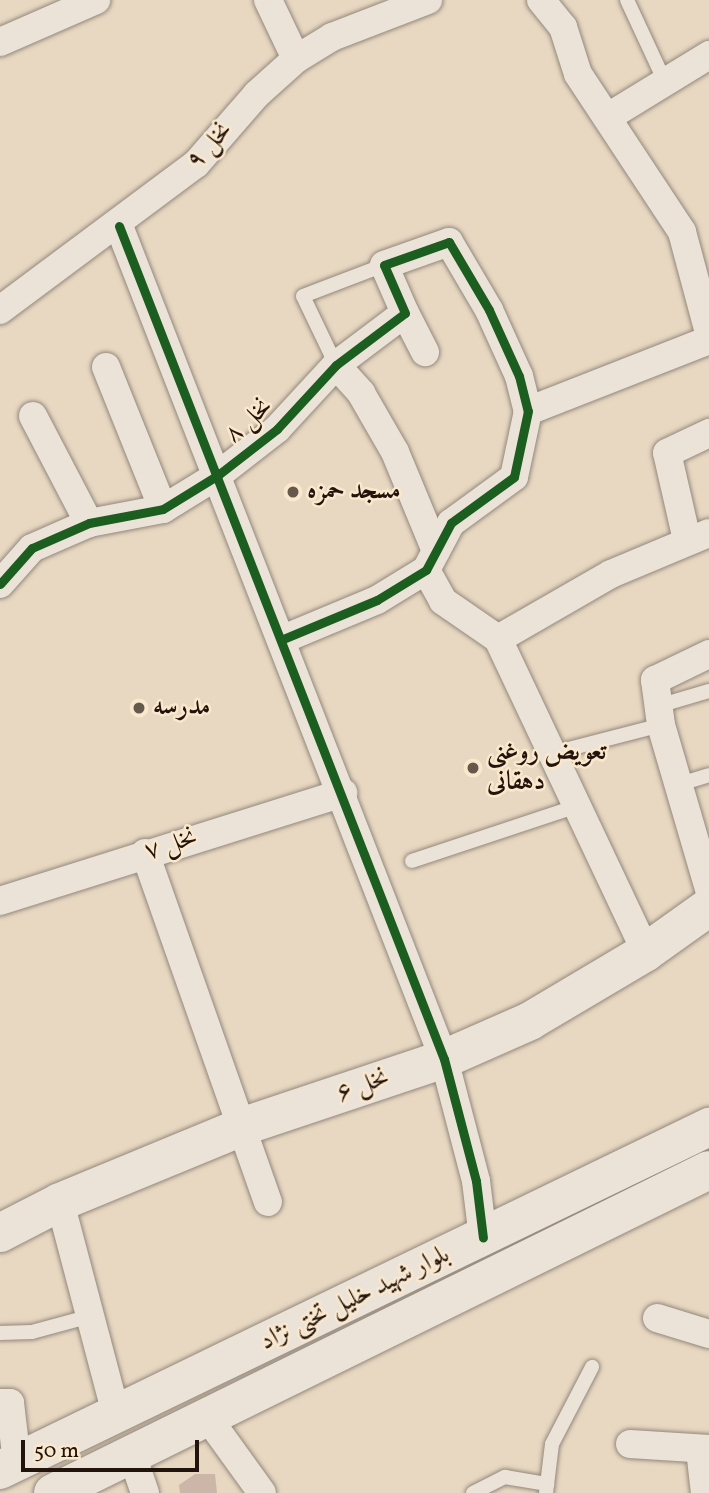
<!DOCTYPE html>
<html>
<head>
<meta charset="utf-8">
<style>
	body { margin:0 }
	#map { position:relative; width:709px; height:1493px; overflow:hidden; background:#e8d8c2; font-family:Vollkorn,Amiri,serif }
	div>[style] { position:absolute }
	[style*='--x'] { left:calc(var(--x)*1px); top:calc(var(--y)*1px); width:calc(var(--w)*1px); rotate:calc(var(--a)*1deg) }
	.building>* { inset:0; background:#cbb6a7 }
	.roads { filter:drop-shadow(0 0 2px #93887b) drop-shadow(0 0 2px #93887b) }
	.lane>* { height:14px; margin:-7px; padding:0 7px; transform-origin:7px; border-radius:7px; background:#ebe3d8 }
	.street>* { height:28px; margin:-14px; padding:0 14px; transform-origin:14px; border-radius:14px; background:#ebe3d8 }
	.secondary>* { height:38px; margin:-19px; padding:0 19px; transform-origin:19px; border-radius:19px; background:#ebe3d8 }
	.cycleway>* { height:9px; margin:-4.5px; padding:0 4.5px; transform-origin:4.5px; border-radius:4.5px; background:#1b5e20 }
	.dots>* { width:19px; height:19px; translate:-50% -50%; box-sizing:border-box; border:4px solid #fae8cd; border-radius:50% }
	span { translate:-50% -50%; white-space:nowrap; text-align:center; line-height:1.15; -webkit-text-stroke:5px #fae8cd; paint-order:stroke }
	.street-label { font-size:26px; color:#22130c }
	.poi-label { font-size:26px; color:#22130c; font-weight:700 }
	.left { translate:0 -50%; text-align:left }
	.scale { position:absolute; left:21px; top:1440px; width:178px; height:32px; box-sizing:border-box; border:4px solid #22130c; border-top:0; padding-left:9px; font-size:21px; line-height:24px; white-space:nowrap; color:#22130c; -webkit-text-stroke:5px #fae8cd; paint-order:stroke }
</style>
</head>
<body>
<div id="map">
	<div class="building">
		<div style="clip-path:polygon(195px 1474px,215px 1474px,217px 1493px,180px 1493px,179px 1485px)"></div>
	</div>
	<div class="roads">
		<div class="lane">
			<div style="--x:627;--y:0;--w:93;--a:65.1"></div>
			<div style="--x:336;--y:365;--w:76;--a:-115.6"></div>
			<div style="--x:303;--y:296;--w:87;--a:-20.9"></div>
			<div style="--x:658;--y:706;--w:53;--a:-16.4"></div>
			<div style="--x:553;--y:753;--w:112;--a:-14.5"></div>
			<div style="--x:680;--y:784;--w:30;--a:-17"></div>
			<div style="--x:412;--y:861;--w:174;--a:-18.4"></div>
			<div style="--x:0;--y:1333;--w:32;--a:-2"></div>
			<div style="--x:32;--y:1332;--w:61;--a:-15.2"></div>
			<div style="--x:473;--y:1493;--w:36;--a:-27"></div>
			<div style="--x:505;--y:1477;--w:43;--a:9.5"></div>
			<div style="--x:546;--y:1493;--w:49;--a:-83"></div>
			<div style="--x:552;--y:1444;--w:87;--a:-62.5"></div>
		</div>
		<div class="street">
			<div style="--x:268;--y:0;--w:65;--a:64.6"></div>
			<div style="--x:541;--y:0;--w:35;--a:51"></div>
			<div style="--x:563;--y:27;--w:49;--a:72.3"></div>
			<div style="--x:578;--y:74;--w:189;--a:56.6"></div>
			<div style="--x:682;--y:232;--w:105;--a:75"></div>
			<div style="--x:0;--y:42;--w:105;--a:-23.6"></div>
			<div style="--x:608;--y:117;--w:119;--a:-31.5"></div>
			<div style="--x:119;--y:226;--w:894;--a:68.69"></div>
			<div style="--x:444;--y:1059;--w:126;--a:75.3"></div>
			<div style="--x:476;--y:1181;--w:57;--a:83"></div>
			<div style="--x:0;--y:310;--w:244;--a:-36.7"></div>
			<div style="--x:196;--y:164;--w:93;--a:-48.9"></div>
			<div style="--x:257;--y:94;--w:52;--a:-41.9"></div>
			<div style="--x:296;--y:59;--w:42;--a:-31.4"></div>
			<div style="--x:332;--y:37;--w:103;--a:-21.1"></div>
			<div style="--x:405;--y:313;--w:44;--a:62.9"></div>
			<div style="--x:336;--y:365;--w:38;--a:48"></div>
			<div style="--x:361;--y:393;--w:68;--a:60"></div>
			<div style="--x:395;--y:452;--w:107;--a:67.5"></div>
			<div style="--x:106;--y:367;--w:153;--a:68.1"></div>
			<div style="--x:528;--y:411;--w:194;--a:-21.4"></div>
			<div style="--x:33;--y:416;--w:121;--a:62.4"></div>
			<div style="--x:687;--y:540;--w:89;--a:-102.9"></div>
			<div style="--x:667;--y:453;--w:47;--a:-25.5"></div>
			<div style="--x:426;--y:570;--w:35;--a:61"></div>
			<div style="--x:443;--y:601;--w:67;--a:34.6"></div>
			<div style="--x:498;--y:639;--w:130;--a:-29.9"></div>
			<div style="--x:611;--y:574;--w:106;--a:-22.7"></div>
			<div style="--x:0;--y:584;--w:48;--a:-48.4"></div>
			<div style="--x:32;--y:548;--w:62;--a:-23.7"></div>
			<div style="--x:89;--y:523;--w:75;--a:-10.7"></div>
			<div style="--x:163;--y:509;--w:65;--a:-31.7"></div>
			<div style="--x:218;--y:475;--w:75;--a:-37.9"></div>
			<div style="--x:277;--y:429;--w:87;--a:-47.3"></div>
			<div style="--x:336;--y:365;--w:86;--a:-37"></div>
			<div style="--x:405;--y:313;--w:52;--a:-113.6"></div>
			<div style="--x:384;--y:265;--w:69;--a:-19.5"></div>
			<div style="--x:449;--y:242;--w:79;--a:59.5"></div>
			<div style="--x:489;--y:310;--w:72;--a:65.6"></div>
			<div style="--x:519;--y:376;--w:36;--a:76"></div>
			<div style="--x:528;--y:411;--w:67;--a:102"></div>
			<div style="--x:514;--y:477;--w:78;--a:143.9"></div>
			<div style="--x:451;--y:523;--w:53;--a:118"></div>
			<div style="--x:426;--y:570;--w:57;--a:148.5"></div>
			<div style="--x:377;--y:600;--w:104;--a:157.4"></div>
			<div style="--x:498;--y:639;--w:346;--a:64.7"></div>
			<div style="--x:709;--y:654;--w:60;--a:154.3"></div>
			<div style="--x:655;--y:680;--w:45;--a:82.4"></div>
			<div style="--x:661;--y:725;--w:171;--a:73.7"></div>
			<div style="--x:145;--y:853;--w:370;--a:70.6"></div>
			<div style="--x:0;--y:901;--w:360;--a:-17.5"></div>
			<div style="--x:60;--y:1202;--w:219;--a:75.2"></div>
			<div style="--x:657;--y:1318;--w:54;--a:17.1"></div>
			<div style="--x:0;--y:1403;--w:10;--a:0"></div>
			<div style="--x:10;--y:1403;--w:60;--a:83.3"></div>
			<div style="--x:208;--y:1418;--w:92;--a:54.2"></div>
			<div style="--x:630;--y:1444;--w:79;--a:3.6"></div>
			<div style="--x:700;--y:1450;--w:43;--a:83.4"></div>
			<div style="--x:132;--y:1455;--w:40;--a:71.1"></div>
		</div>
		<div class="secondary">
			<div style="--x:0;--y:1233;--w:68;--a:-27.3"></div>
			<div style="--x:60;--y:1202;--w:199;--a:-22.4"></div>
			<div style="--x:244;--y:1126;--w:211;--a:-18.5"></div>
			<div style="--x:444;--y:1059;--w:94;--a:-23.8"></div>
			<div style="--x:530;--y:1021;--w:135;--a:-30.7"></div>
			<div style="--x:646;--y:952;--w:77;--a:-35.5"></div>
			<div style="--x:0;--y:1470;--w:788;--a:-25.82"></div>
			<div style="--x:53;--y:1493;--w:731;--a:-26.21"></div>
		</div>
	</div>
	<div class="cycleway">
		<div style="--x:119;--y:226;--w:894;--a:68.69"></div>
		<div style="--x:444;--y:1059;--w:126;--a:75.3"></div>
		<div style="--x:476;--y:1181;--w:57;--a:83"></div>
		<div style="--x:0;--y:584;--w:48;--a:-48.4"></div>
		<div style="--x:32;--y:548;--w:62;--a:-23.7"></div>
		<div style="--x:89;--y:523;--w:75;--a:-10.7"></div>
		<div style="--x:163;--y:509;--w:65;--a:-31.7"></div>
		<div style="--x:218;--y:475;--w:75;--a:-37.9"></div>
		<div style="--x:277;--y:429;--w:87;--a:-47.3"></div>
		<div style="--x:336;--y:365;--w:86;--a:-37"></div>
		<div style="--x:405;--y:313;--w:52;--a:-113.6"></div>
		<div style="--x:384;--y:265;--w:69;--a:-19.5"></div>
		<div style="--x:449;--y:242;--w:79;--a:59.5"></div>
		<div style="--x:489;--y:310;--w:72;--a:65.6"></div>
		<div style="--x:519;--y:376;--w:36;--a:76"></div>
		<div style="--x:528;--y:411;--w:67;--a:102"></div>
		<div style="--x:514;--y:477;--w:78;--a:143.9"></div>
		<div style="--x:451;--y:523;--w:53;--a:118"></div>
		<div style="--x:426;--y:570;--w:57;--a:148.5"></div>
		<div style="--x:377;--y:600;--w:104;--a:157.4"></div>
	</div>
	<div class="dots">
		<div style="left:293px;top:492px;background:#67584c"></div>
		<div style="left:139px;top:708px;background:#67584c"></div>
		<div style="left:473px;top:768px;background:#67584c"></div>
	</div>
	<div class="street-label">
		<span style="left:210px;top:146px;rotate:-47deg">نخل ۹</span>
		<span style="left:249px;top:421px;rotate:-41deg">نخل ۸</span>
		<span style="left:171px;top:845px;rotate:-17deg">نخل ۷</span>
		<span style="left:363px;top:1086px;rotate:-19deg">نخل ۶</span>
		<span style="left:355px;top:1299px;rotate:-26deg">بلوار شهید خلیل تختی نژاد</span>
	</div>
	<div class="poi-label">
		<span class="left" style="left:307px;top:492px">مسجد حمزه</span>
		<span class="left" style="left:153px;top:708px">مدرسه</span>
		<span class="left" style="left:487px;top:768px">تعویض روغنی<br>دهقانی</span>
	</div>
	<div class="scale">50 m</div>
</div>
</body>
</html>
